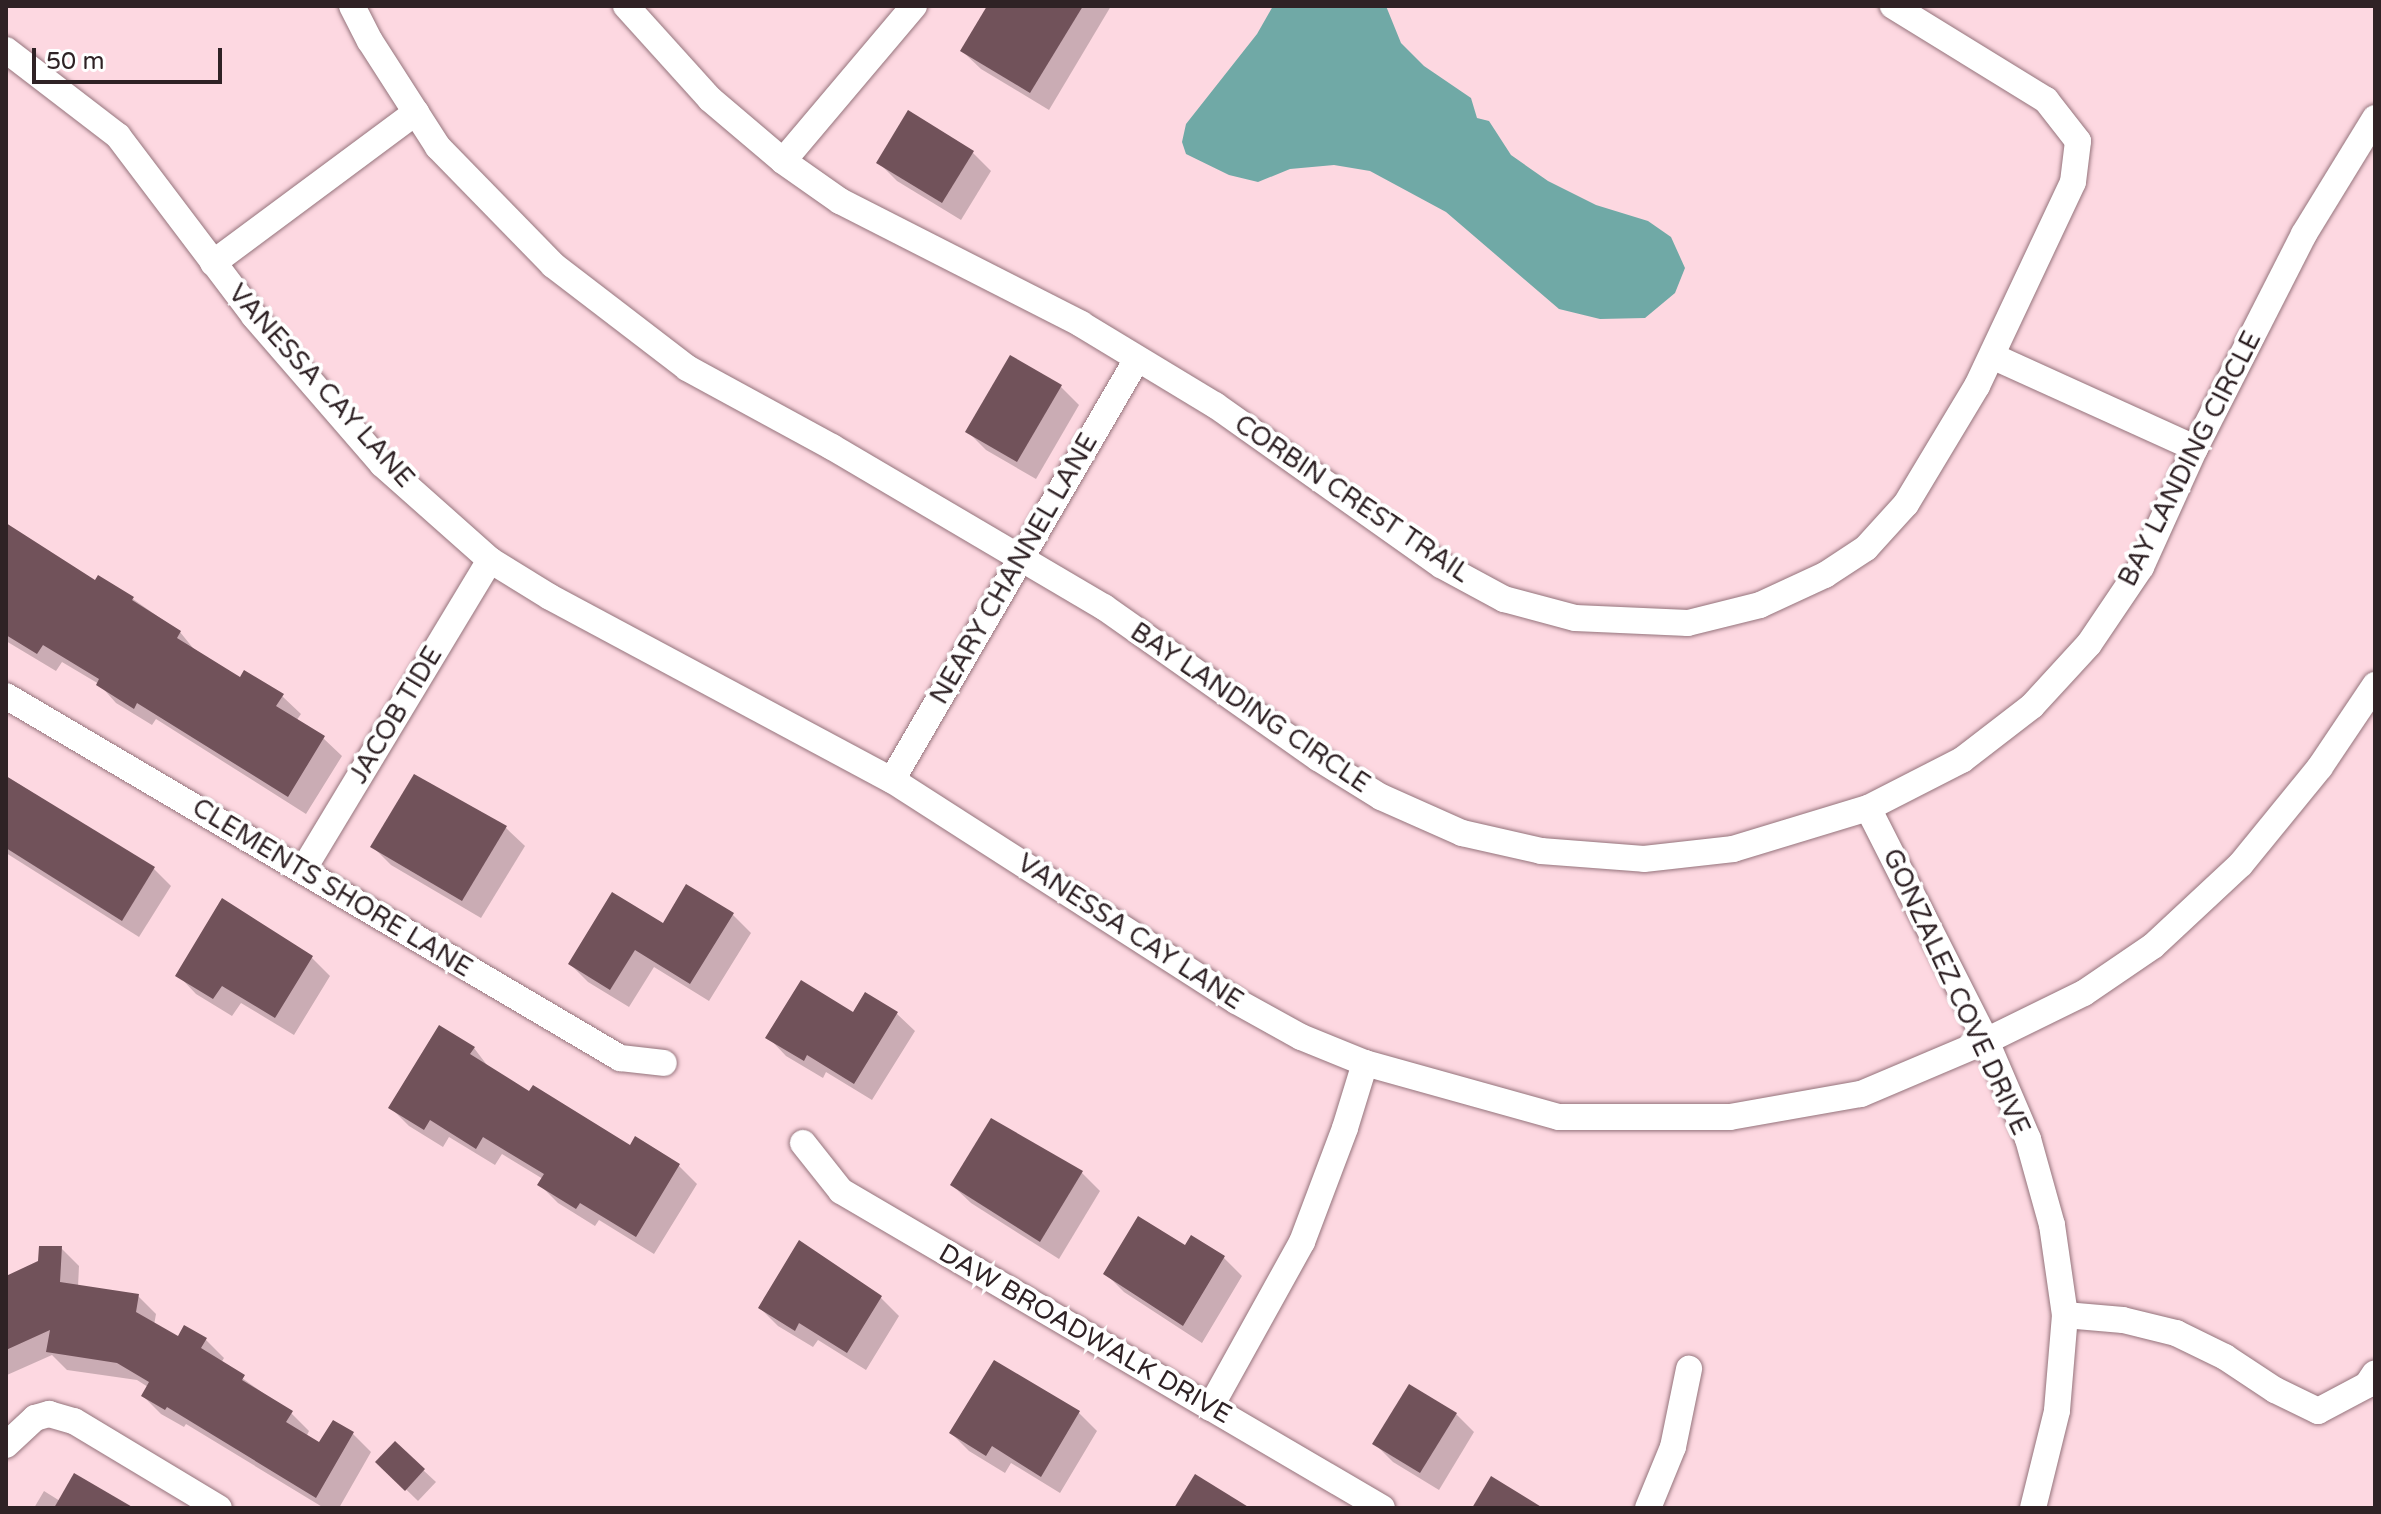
<!DOCTYPE html>
<html>
<head>
<meta charset="utf-8">
<style>
	body { margin:0 }
	#map { position:relative; width:2381px; height:1514px; overflow:hidden; background:#fdd8e1; font-family:"Varela Round",sans-serif }
	div>[style] { position:absolute }
	[style*='--x'] { left:calc(var(--x)*1px); top:calc(var(--y)*1px); width:calc(var(--w)*1px); rotate:calc(var(--a)*1deg) }
	.water>* { inset:0; background:#70a9a6 }
	.shadow>* { inset:0; background:#0003 }
	.building>* { inset:0; background:#71525a }
	.roads { filter:drop-shadow(0 0 2px #95747c) drop-shadow(0 0 2px #95747c) }
	.minor>* { height:26px; margin:-13px; padding:0 13px; transform-origin:13px; border-radius:13px; background:#fff }
	span { translate:-50% -50%; white-space:nowrap; text-align:center; line-height:1.15; -webkit-text-stroke:8px #fff; paint-order:stroke }
	.street-label { font-size:26px; color:#2f2225 }
	.frame { position:absolute; inset:0; border:8px solid #2f2225; pointer-events:none }
	.scale { position:absolute; left:32px; top:48px; width:190px; height:36px; box-sizing:border-box; border:4px solid #2f2225; border-top:0; padding-left:10px; font-size:24px; line-height:28px; white-space:nowrap; color:#2f2225; -webkit-text-stroke:6px #fff; paint-order:stroke }
</style>
</head>
<body>
<div id="map">
	<div class="water">
		<div style="clip-path:polygon(1273px 6px,1386px 6px,1401px 43px,1424px 66px,1471px 98px,1477px 118px,1489px 121px,1511px 155px,1548px 181px,1596px 205px,1648px 221px,1671px 237px,1685px 268px,1675px 293px,1645px 318px,1600px 319px,1559px 309px,1446px 212px,1370px 171px,1334px 165px,1290px 169px,1258px 182px,1229px 175px,1186px 154px,1182px 142px,1186px 124px,1257px 34px)"></div>
	</div>
	<div class="shadow">
		<div style="clip-path:polygon(989px 6px,1111px 6px,1049px 110px,981px 69px,962px 51px)"></div>
		<div style="clip-path:polygon(973px 153px,991px 171px,961px 220px,897px 181px,878px 162px)"></div>
		<div style="clip-path:polygon(1061px 387px,1079px 405px,1036px 479px,986px 450px,968px 432px)"></div>
		<div style="clip-path:polygon(6px 525px,95px 582px,133px 599px,180px 632px,197px 653px,241px 679px,282px 696px,301px 714px,296px 721px,323px 738px,342px 756px,306px 814px,156px 719px,152px 725px,116px 703px,99px 684px,62px 662px,56px 671px,6px 641px)"></div>
		<div style="clip-path:polygon(6px 776px,154px 869px,171px 886px,139px 937px,6px 853px)"></div>
		<div style="clip-path:polygon(415px 777px,506px 828px,525px 846px,481px 918px,391px 865px,373px 847px)"></div>
		<div style="clip-path:polygon(732px 914px,751px 933px,709px 1001px,654px 967px,629px 1007px,588px 982px,570px 964px,664px 926px)"></div>
		<div style="clip-path:polygon(312px 958px,330px 976px,294px 1035px,241px 1003px,232px 1016px,196px 994px,178px 975px)"></div>
		<div style="clip-path:polygon(896px 1013px,915px 1031px,872px 1100px,826px 1072px,823px 1078px,786px 1056px,768px 1037px,853px 1014px)"></div>
		<div style="clip-path:polygon(474px 1048px,490px 1069px,530px 1093px,630px 1148px,636px 1139px,679px 1166px,697px 1184px,654px 1254px,599px 1220px,595px 1226px,558px 1203px,540px 1185px,543px 1179px,502px 1154px,495px 1165px,449px 1137px,443px 1147px,409px 1126px,390px 1107px)"></div>
		<div style="clip-path:polygon(1045px 1150px,1082px 1173px,1100px 1191px,1059px 1259px,971px 1203px,952px 1185px)"></div>
		<div style="clip-path:polygon(1192px 1238px,1224px 1258px,1242px 1276px,1202px 1343px,1124px 1292px,1105px 1273px,1186px 1248px)"></div>
		<div style="clip-path:polygon(61px 1248px,79px 1266px,78px 1287px,138px 1296px,156px 1314px,154px 1325px,179px 1339px,185px 1328px,206px 1340px,224px 1358px,221px 1363px,291px 1413px,309px 1431px,306px 1437px,320px 1445px,333px 1422px,353px 1434px,371px 1452px,339px 1508px,324px 1508px,186px 1424px,184px 1427px,161px 1414px,143px 1396px,148px 1387px,137px 1380px,67px 1370px,52px 1355px,7px 1375px,6px 1278px,40px 1262px)"></div>
		<div style="clip-path:polygon(880px 1297px,899px 1316px,866px 1370px,818px 1340px,813px 1347px,778px 1326px,760px 1308px)"></div>
		<div style="clip-path:polygon(994px 1362px,1079px 1413px,1097px 1431px,1060px 1493px,1011px 1463px,1005px 1473px,969px 1451px,951px 1433px)"></div>
		<div style="clip-path:polygon(1456px 1414px,1474px 1432px,1439px 1490px,1393px 1462px,1375px 1444px)"></div>
		<div style="clip-path:polygon(395px 1444px,436px 1482px,418px 1501px,378px 1462px)"></div>
		<div style="clip-path:polygon(44px 1491px,60px 1501px,123px 1508px,34px 1508px)"></div>
	</div>
	<div class="building">
		<div style="clip-path:polygon(987px 6px,1083px 6px,1030px 93px,960px 51px)"></div>
		<div style="clip-path:polygon(908px 110px,974px 151px,942px 203px,876px 163px)"></div>
		<div style="clip-path:polygon(1010px 355px,1062px 385px,1017px 462px,965px 432px)"></div>
		<div style="clip-path:polygon(6px 523px,95px 580px,98px 575px,134px 597px,132px 600px,181px 631px,177px 638px,240px 677px,244px 670px,284px 694px,276px 706px,325px 736px,288px 797px,137px 703px,134px 709px,96px 685px,99px 679px,43px 645px,37px 654px,6px 635px)"></div>
		<div style="clip-path:polygon(414px 774px,507px 826px,462px 901px,370px 847px)"></div>
		<div style="clip-path:polygon(6px 776px,155px 867px,122px 921px,6px 848px)"></div>
		<div style="clip-path:polygon(686px 884px,734px 913px,690px 984px,635px 950px,610px 990px,568px 964px,612px 892px,663px 923px)"></div>
		<div style="clip-path:polygon(222px 898px,313px 956px,275px 1018px,222px 986px,213px 999px,175px 976px)"></div>
		<div style="clip-path:polygon(801px 980px,853px 1012px,865px 992px,898px 1012px,854px 1084px,807px 1055px,804px 1061px,765px 1038px)"></div>
		<div style="clip-path:polygon(439px 1025px,475px 1047px,470px 1054px,529px 1091px,533px 1085px,630px 1145px,635px 1136px,680px 1164px,636px 1237px,580px 1203px,576px 1209px,537px 1185px,544px 1174px,483px 1137px,476px 1149px,430px 1120px,424px 1130px,388px 1108px)"></div>
		<div style="clip-path:polygon(991px 1118px,1083px 1171px,1040px 1242px,950px 1185px)"></div>
		<div style="clip-path:polygon(1138px 1216px,1185px 1245px,1191px 1235px,1225px 1256px,1183px 1326px,1103px 1274px)"></div>
		<div style="clip-path:polygon(799px 1240px,882px 1296px,847px 1353px,799px 1323px,795px 1331px,758px 1308px)"></div>
		<div style="clip-path:polygon(39px 1246px,62px 1246px,60px 1282px,139px 1294px,136px 1312px,178px 1336px,184px 1325px,207px 1338px,201px 1348px,245px 1375px,242px 1380px,293px 1411px,286px 1422px,319px 1442px,333px 1420px,354px 1432px,316px 1498px,167px 1407px,165px 1410px,141px 1396px,149px 1382px,117px 1363px,46px 1352px,50px 1330px,6px 1350px,6px 1276px,38px 1261px)"></div>
		<div style="clip-path:polygon(994px 1360px,1080px 1411px,1041px 1477px,992px 1446px,986px 1456px,949px 1433px)"></div>
		<div style="clip-path:polygon(1409px 1384px,1457px 1413px,1420px 1473px,1372px 1444px)"></div>
		<div style="clip-path:polygon(395px 1441px,425px 1469px,405px 1491px,375px 1462px)"></div>
		<div style="clip-path:polygon(74px 1473px,134px 1508px,54px 1508px)"></div>
		<div style="clip-path:polygon(1195px 1474px,1250px 1508px,1174px 1508px)"></div>
		<div style="clip-path:polygon(1491px 1476px,1543px 1508px,1472px 1508px)"></div>
	</div>
	<div class="roads">
		<div class="minor">
			<div style="--x:352;--y:6;--w:39;--a:63"></div>
			<div style="--x:370;--y:41;--w:126;--a:57.3"></div>
			<div style="--x:438;--y:147;--w:165;--a:45.7"></div>
			<div style="--x:553;--y:265;--w:169;--a:37.5"></div>
			<div style="--x:687;--y:368;--w:165;--a:28.6"></div>
			<div style="--x:832;--y:447;--w:316;--a:30.5"></div>
			<div style="--x:1104;--y:607;--w:262;--a:35.2"></div>
			<div style="--x:1318;--y:758;--w:74;--a:31.8"></div>
			<div style="--x:1381;--y:797;--w:89;--a:24"></div>
			<div style="--x:1462;--y:833;--w:81;--a:12.8"></div>
			<div style="--x:1541;--y:851;--w:103;--a:4.4"></div>
			<div style="--x:1644;--y:859;--w:90;--a:-6.4"></div>
			<div style="--x:1733;--y:849;--w:141;--a:-16.9"></div>
			<div style="--x:1868;--y:808;--w:106;--a:-27.1"></div>
			<div style="--x:1962;--y:760;--w:88;--a:-37.6"></div>
			<div style="--x:2032;--y:706;--w:84;--a:-47.4"></div>
			<div style="--x:2089;--y:644;--w:93;--a:-56"></div>
			<div style="--x:2141;--y:567;--w:131;--a:-65.6"></div>
			<div style="--x:2195;--y:448;--w:240;--a:-63"></div>
			<div style="--x:2304;--y:234;--w:136;--a:-58.5"></div>
			<div style="--x:626;--y:6;--w:125;--a:47.9"></div>
			<div style="--x:710;--y:99;--w:96;--a:40.3"></div>
			<div style="--x:783;--y:161;--w:70;--a:35.1"></div>
			<div style="--x:840;--y:201;--w:271;--a:27"></div>
			<div style="--x:1081;--y:324;--w:157;--a:31.2"></div>
			<div style="--x:1215;--y:405;--w:277;--a:35.3"></div>
			<div style="--x:1441;--y:565;--w:72;--a:28.4"></div>
			<div style="--x:1504;--y:599;--w:73;--a:15"></div>
			<div style="--x:1575;--y:618;--w:113;--a:2.5"></div>
			<div style="--x:1688;--y:623;--w:74;--a:-14"></div>
			<div style="--x:1760;--y:605;--w:72;--a:-24.8"></div>
			<div style="--x:1825;--y:575;--w:49;--a:-33.4"></div>
			<div style="--x:1866;--y:548;--w:59;--a:-47.7"></div>
			<div style="--x:1906;--y:504;--w:138;--a:-59"></div>
			<div style="--x:1977;--y:386;--w:225;--a:-64.8"></div>
			<div style="--x:2073;--y:182;--w:41;--a:-83"></div>
			<div style="--x:2078;--y:141;--w:52;--a:-128"></div>
			<div style="--x:2046;--y:100;--w:180;--a:-148.4"></div>
			<div style="--x:6;--y:50;--w:141;--a:37.5"></div>
			<div style="--x:118;--y:136;--w:226;--a:52.9"></div>
			<div style="--x:254;--y:316;--w:196;--a:49.1"></div>
			<div style="--x:382;--y:464;--w:144;--a:41.6"></div>
			<div style="--x:490;--y:560;--w:70;--a:31.7"></div>
			<div style="--x:550;--y:597;--w:388;--a:28.2"></div>
			<div style="--x:892;--y:780;--w:409;--a:32.7"></div>
			<div style="--x:1236;--y:1001;--w:74;--a:29"></div>
			<div style="--x:1301;--y:1037;--w:69;--a:22.1"></div>
			<div style="--x:1365;--y:1063;--w:201;--a:15.6"></div>
			<div style="--x:1559;--y:1117;--w:171;--a:0"></div>
			<div style="--x:1730;--y:1117;--w:133;--a:-10"></div>
			<div style="--x:1861;--y:1094;--w:136;--a:-23"></div>
			<div style="--x:1986;--y:1041;--w:109;--a:-26.1"></div>
			<div style="--x:2084;--y:993;--w:83;--a:-34.3"></div>
			<div style="--x:2153;--y:946;--w:120;--a:-43"></div>
			<div style="--x:2241;--y:864;--w:125;--a:-50.8"></div>
			<div style="--x:2320;--y:767;--w:99;--a:-56.1"></div>
			<div style="--x:783;--y:161;--w:203;--a:-49.8"></div>
			<div style="--x:213;--y:263;--w:253;--a:-36.6"></div>
			<div style="--x:1992;--y:356;--w:223;--a:24.4"></div>
			<div style="--x:6;--y:696;--w:713;--a:30.52"></div>
			<div style="--x:620;--y:1058;--w:44;--a:6.5"></div>
			<div style="--x:892;--y:780;--w:487;--a:-59.8"></div>
			<div style="--x:1868;--y:808;--w:261;--a:63.1"></div>
			<div style="--x:1986;--y:1041;--w:107;--a:66.8"></div>
			<div style="--x:2028;--y:1139;--w:89;--a:74.4"></div>
			<div style="--x:2052;--y:1225;--w:91;--a:81.8"></div>
			<div style="--x:2065;--y:1315;--w:96;--a:94.8"></div>
			<div style="--x:2057;--y:1411;--w:100;--a:103.9"></div>
			<div style="--x:303;--y:870;--w:362;--a:-58.9"></div>
			<div style="--x:803;--y:1143;--w:61;--a:51.6"></div>
			<div style="--x:841;--y:1191;--w:627;--a:30.37"></div>
			<div style="--x:2065;--y:1315;--w:58;--a:4.9"></div>
			<div style="--x:2123;--y:1320;--w:55;--a:13.8"></div>
			<div style="--x:2176;--y:1333;--w:55;--a:26.1"></div>
			<div style="--x:2225;--y:1357;--w:60;--a:33.4"></div>
			<div style="--x:2275;--y:1390;--w:48;--a:26"></div>
			<div style="--x:2318;--y:1411;--w:55;--a:-28"></div>
			<div style="--x:2367;--y:1385;--w:14;--a:-56"></div>
			<div style="--x:1210;--y:1408;--w:190;--a:-61"></div>
			<div style="--x:1302;--y:1242;--w:122;--a:-69.3"></div>
			<div style="--x:1345;--y:1128;--w:68;--a:-72.9"></div>
			<div style="--x:6;--y:1445;--w:40;--a:-43"></div>
			<div style="--x:35;--y:1418;--w:15;--a:-16"></div>
			<div style="--x:49;--y:1414;--w:26;--a:16"></div>
			<div style="--x:74;--y:1421;--w:169;--a:31"></div>
			<div style="--x:1648;--y:1508;--w:66;--a:-67.7"></div>
			<div style="--x:1673;--y:1447;--w:80;--a:-78.4"></div>
		</div>
	</div>
	<div class="street-label">
		<span style="left:321px;top:386px;rotate:48deg">VANESSA CAY LANE</span>
		<span style="left:2190px;top:459px;rotate:-63deg">BAY LANDING CIRCLE</span>
		<span style="left:1352px;top:499px;rotate:34deg">CORBIN CREST TRAIL</span>
		<span style="left:1014px;top:569px;rotate:-60deg">NEARY CHANNEL LANE</span>
		<span style="left:1250px;top:708px;rotate:34deg">BAY LANDING CIRCLE</span>
		<span style="left:396px;top:715px;rotate:-59deg">JACOB TIDE</span>
		<span style="left:332px;top:888px;rotate:31deg">CLEMENTS SHORE LANE</span>
		<span style="left:1130px;top:932px;rotate:33deg">VANESSA CAY LANE</span>
		<span style="left:1956px;top:992px;rotate:65deg">GONZALEZ COVE DRIVE</span>
		<span style="left:1085px;top:1334px;rotate:30deg">DAW BROADWALK DRIVE</span>
	</div>
	<div class="frame"></div>
	<div class="scale">50 m</div>
</div>
</body>
</html>
